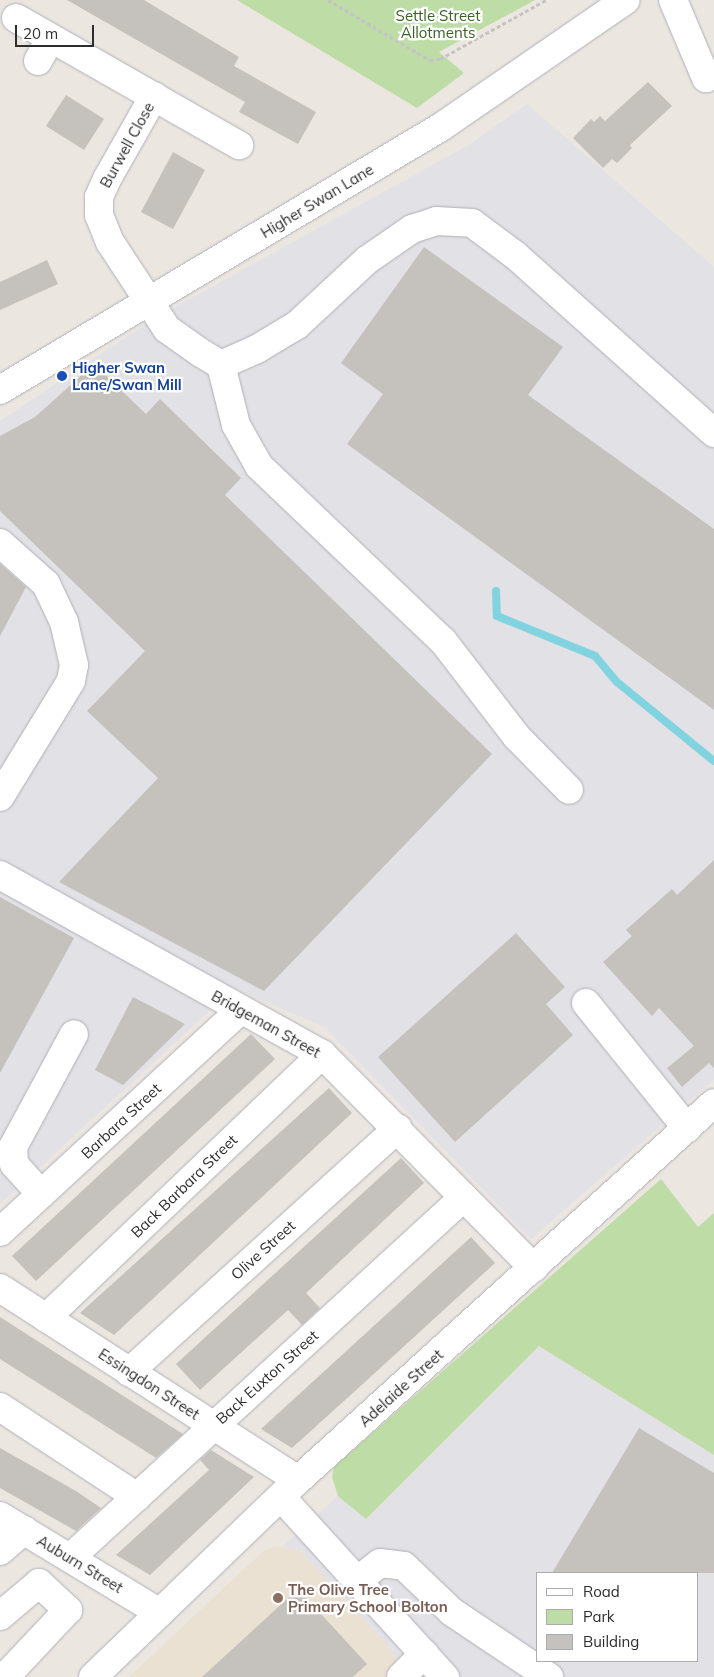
<!DOCTYPE html>
<html>
<head>
<meta charset="utf-8">
<style>
	body { margin:0 }
	#map { position:relative; width:714px; height:1677px; overflow:hidden; background:#ece6e1; font-family:Mulish,sans-serif }
	div>[style] { position:absolute }
	[style*='--x'] { left:calc(var(--x)*1px); top:calc(var(--y)*1px); width:calc(var(--w)*1px); rotate:calc(var(--a)*1deg) }
	.industrial>* { inset:0; background:#e1e1e6 }
	.education>* { inset:0; background:#ebe1d3 }
	.green>* { inset:0; background:#bedca5 }
	.stream>* { height:8px; margin:-4px; padding:0 4px; transform-origin:4px; border-radius:4px; background:#82d3e0 }
	.building>* { inset:0; background:#c5c1bc }
	.path>* { height:3px; margin-top:-1.5px; transform-origin:0; background:repeating-linear-gradient(90deg,#c4c4c4 0 4px,transparent 0 6.5px) }
	.roads { filter:drop-shadow(0 0 1px #aeb0b7) drop-shadow(0 0 1px #aeb0b7) }
	.minor>* { height:28px; margin:-14px; padding:0 14px; transform-origin:14px; border-radius:14px; background:#fff }
	.dots>* { width:14px; height:14px; translate:-50% -50%; box-sizing:border-box; border:2px solid #fff; border-radius:50% }
	span { translate:-50% -50%; white-space:nowrap; text-align:center; line-height:1.15; -webkit-text-stroke:4.5px #fff; paint-order:stroke }
	.park-label { font-size:15px; color:#396225 }
	.street-label { font-size:15px; color:#2d2d2d }
	.transit-label { font-size:15px; color:#164399; font-weight:700 }
	.left { translate:0 -50%; text-align:left }
	.education-label { font-size:15px; color:#785e54; font-weight:700 }
	.legend { position:absolute; left:536px; top:1572px; width:162px; height:90px; box-sizing:border-box; background:#fff; border:1px solid #ababab; margin:0; padding:6px 9px; list-style:none; font-size:15px; color:#2d2d2d }
	.legend li { display:flex; align-items:center; gap:10px; height:25px }
	.legend b { width:25px; border:1px solid #ababab }
	.scale { position:absolute; left:15px; top:25px; width:79px; height:22px; box-sizing:border-box; border:2px solid #2d2d2d; border-top:0; padding-left:6px; font-size:15px; line-height:18px; white-space:nowrap; color:#2d2d2d; -webkit-text-stroke:4px #fff; paint-order:stroke }
</style>
</head>
<body>
<div id="map">
	<div class="industrial">
		<div style="clip-path:polygon(527px 104px,714px 267px,714px 1079px,531px 1239px,326px 1028px,234px 988px,0 1204px,0 421px,150px 321px,467px 146px)"></div>
		<div style="clip-path:polygon(evenodd,539px 1346px,714px 1455px,714px 1677px,407px 1677px,386px 1644px,300px 1551px,282px 1547px,338px 1496px,367px 1519px,539px 1346px,538px 1573px,698px 1573px,698px 1661px,538px 1661px,538px 1573px)"></div>
	</div>
	<div class="education">
		<div style="clip-path:polygon(274px 1546px,300px 1551px,386px 1644px,407px 1677px,129px 1677px,261px 1553px)"></div>
	</div>
	<div class="green">
		<div style="clip-path:polygon(237px 0,535px 0,439px 52px,464px 73px,417px 108px)"></div>
		<div style="clip-path:polygon(661px 1179px,698px 1227px,714px 1213px,714px 1455px,539px 1346px,366px 1519px,338px 1496px,332px 1477px,334px 1467px)"></div>
	</div>
	<div class="stream">
		<div style="--x:496;--y:591;--w:25;--a:88"></div>
		<div style="--x:497;--y:616;--w:106;--a:22.2"></div>
		<div style="--x:595;--y:656;--w:34;--a:50"></div>
		<div style="--x:617;--y:682;--w:125;--a:39.2"></div>
	</div>
	<div class="building">
		<div style="clip-path:polygon(67px 0,144px 0,239px 57px,234px 66px,316px 112px,298px 144px,239px 112px,245px 102px)"></div>
		<div style="clip-path:polygon(648px 82px,672px 106px,630px 145px,632px 148px,617px 163px,612px 159px,603px 168px,573px 138px,591px 119px,594px 122px,600px 116px,605px 121px)"></div>
		<div style="clip-path:polygon(66px 95px,104px 119px,84px 150px,46px 126px)"></div>
		<div style="clip-path:polygon(173px 152px,205px 170px,173px 229px,141px 212px)"></div>
		<div style="clip-path:polygon(424px 247px,563px 347px,528px 395px,714px 529px,714px 710px,347px 444px,383px 394px,341px 363px)"></div>
		<div style="clip-path:polygon(47px 260px,58px 284px,0 310px,0 282px)"></div>
		<div style="clip-path:polygon(94px 364px,146px 414px,160px 399px,241px 478px,225px 495px,492px 754px,264px 991px,59px 882px,158px 778px,87px 711px,145px 651px,0 511px,0 436px,35px 417px)"></div>
		<div style="clip-path:polygon(0 564px,26px 587px,0 636px)"></div>
		<div style="clip-path:polygon(714px 860px,714px 1068px,709px 1063px,682px 1087px,667px 1068px,694px 1046px,659px 1008px,652px 1016px,603px 962px,632px 936px,626px 930px,672px 889px,677px 895px)"></div>
		<div style="clip-path:polygon(0 897px,74px 938px,0 1073px)"></div>
		<div style="clip-path:polygon(516px 933px,565px 987px,546px 1004px,573px 1035px,455px 1142px,378px 1057px)"></div>
		<div style="clip-path:polygon(133px 997px,185px 1024px,123px 1085px,95px 1070px)"></div>
		<div style="clip-path:polygon(251px 1034px,275px 1059px,36px 1281px,12px 1256px)"></div>
		<div style="clip-path:polygon(329px 1088px,352px 1113px,114px 1335px,80px 1313px)"></div>
		<div style="clip-path:polygon(401px 1158px,424px 1183px,306px 1293px,320px 1308px,302px 1325px,288px 1310px,200px 1390px,176px 1364px)"></div>
		<div style="clip-path:polygon(471px 1237px,495px 1263px,365px 1382px,292px 1448px,261px 1429px)"></div>
		<div style="clip-path:polygon(0 1317px,89px 1374px,183px 1434px,156px 1458px,57px 1395px,0 1359px)"></div>
		<div style="clip-path:polygon(639px 1428px,714px 1473px,714px 1573px,552px 1573px)"></div>
		<div style="clip-path:polygon(0 1448px,76px 1491px,101px 1508px,76px 1531px,0 1488px)"></div>
		<div style="clip-path:polygon(211px 1450px,254px 1477px,150px 1575px,116px 1555px,209px 1470px,200px 1460px)"></div>
		<div style="clip-path:polygon(298px 1589px,367px 1664px,353px 1677px,202px 1677px)"></div>
	</div>
	<div class="path">
		<div style="--x:328;--y:0;--w:118;--a:30.5"></div>
		<div style="--x:430;--y:60;--w:10;--a:-6"></div>
		<div style="--x:440;--y:59;--w:121;--a:-29.1"></div>
	</div>
	<div class="roads">
		<div class="minor">
			<div style="--x:673;--y:0;--w:85;--a:67.1"></div>
			<div style="--x:706;--y:78;--w:9;--a:-27"></div>
			<div style="--x:16;--y:18;--w:257;--a:29.7"></div>
			<div style="--x:38;--y:61;--w:26;--a:-61"></div>
			<div style="--x:154;--y:96;--w:95;--a:119.5"></div>
			<div style="--x:107;--y:179;--w:20;--a:114"></div>
			<div style="--x:99;--y:197;--w:18;--a:90"></div>
			<div style="--x:99;--y:215;--w:29;--a:68"></div>
			<div style="--x:110;--y:242;--w:104;--a:56.8"></div>
			<div style="--x:167;--y:329;--w:42;--a:35.2"></div>
			<div style="--x:201;--y:353;--w:23;--a:31"></div>
			<div style="--x:221;--y:365;--w:39;--a:-24"></div>
			<div style="--x:257;--y:349;--w:47;--a:-31"></div>
			<div style="--x:297;--y:325;--w:96;--a:-42.9"></div>
			<div style="--x:367;--y:260;--w:55;--a:-34.6"></div>
			<div style="--x:412;--y:229;--w:25;--a:-18"></div>
			<div style="--x:436;--y:221;--w:36;--a:3"></div>
			<div style="--x:472;--y:223;--w:54;--a:36.7"></div>
			<div style="--x:515;--y:255;--w:267;--a:41.8"></div>
			<div style="--x:221;--y:365;--w:62;--a:76"></div>
			<div style="--x:236;--y:425;--w:47;--a:60.7"></div>
			<div style="--x:259;--y:466;--w:254;--a:43.6"></div>
			<div style="--x:443;--y:641;--w:121;--a:52.4"></div>
			<div style="--x:517;--y:737;--w:74;--a:45.5"></div>
			<div style="--x:0;--y:390;--w:513;--a:-30.81"></div>
			<div style="--x:441;--y:127;--w:224;--a:-34.5"></div>
			<div style="--x:0;--y:543;--w:62;--a:41.7"></div>
			<div style="--x:46;--y:584;--w:42;--a:64.7"></div>
			<div style="--x:64;--y:622;--w:44;--a:76.9"></div>
			<div style="--x:74;--y:665;--w:16;--a:101"></div>
			<div style="--x:71;--y:681;--w:136;--a:121.5"></div>
			<div style="--x:0;--y:875;--w:368;--a:29.1"></div>
			<div style="--x:322;--y:1054;--w:301;--a:45.3"></div>
			<div style="--x:586;--y:1003;--w:161;--a:51.1"></div>
			<div style="--x:41;--y:1194;--w:40;--a:-132"></div>
			<div style="--x:14;--y:1164;--w:17;--a:-93"></div>
			<div style="--x:13;--y:1147;--w:128;--a:-61.6"></div>
			<div style="--x:0;--y:1232;--w:328;--a:-42.7"></div>
			<div style="--x:0;--y:1288;--w:354;--a:32.8"></div>
			<div style="--x:46;--y:1318;--w:382;--a:-43.7"></div>
			<div style="--x:129;--y:1372;--w:363;--a:-42.2"></div>
			<div style="--x:0;--y:1407;--w:164;--a:33.3"></div>
			<div style="--x:281;--y:1497;--w:244;--a:47.7"></div>
			<div style="--x:0;--y:1516;--w:187;--a:31.2"></div>
			<div style="--x:0;--y:1551;--w:32;--a:-41"></div>
			<div style="--x:70;--y:1558;--w:534;--a:-42.5"></div>
			<div style="--x:357;--y:1581;--w:29;--a:-38"></div>
			<div style="--x:380;--y:1563;--w:24;--a:7"></div>
			<div style="--x:404;--y:1566;--w:66;--a:43.8"></div>
			<div style="--x:452;--y:1612;--w:117;--a:33.8"></div>
			<div style="--x:0;--y:1616;--w:51;--a:-40.2"></div>
			<div style="--x:39;--y:1583;--w:40;--a:43"></div>
			<div style="--x:68;--y:1610;--w:91;--a:133.2"></div>
			<div style="--x:93;--y:1677;--w:284;--a:-43.9"></div>
			<div style="--x:298;--y:1480;--w:561;--a:-42.18"></div>
			<div style="--x:401;--y:1677;--w:33;--a:-45"></div>
		</div>
	</div>
	<div class="dots">
		<div style="left:62px;top:376px;background:#1a4fb4"></div>
		<div style="left:278px;top:1598px;background:#8d6e63"></div>
	</div>
	<div class="park-label">
		<span style="left:438px;top:24px">Settle Street<br>Allotments</span>
	</div>
	<div class="street-label">
		<span style="left:127px;top:145px;rotate:-61deg">Burwell Close</span>
		<span style="left:317px;top:201px;rotate:-31deg">Higher Swan Lane</span>
		<span style="left:266px;top:1024px;rotate:29deg">Bridgeman Street</span>
		<span style="left:121px;top:1121px;rotate:-43deg">Barbara Street</span>
		<span style="left:184px;top:1186px;rotate:-44deg">Back Barbara Street</span>
		<span style="left:263px;top:1250px;rotate:-42deg">Olive Street</span>
		<span style="left:267px;top:1377px;rotate:-42deg">Back Euxton Street</span>
		<span style="left:149px;top:1384px;rotate:33deg">Essingdon Street</span>
		<span style="left:401px;top:1388px;rotate:-42deg">Adelaide Street</span>
		<span style="left:80px;top:1564px;rotate:31deg">Auburn Street</span>
	</div>
	<div class="transit-label">
		<span class="left" style="left:72px;top:376px">Higher Swan<br>Lane/Swan Mill</span>
	</div>
	<div class="education-label">
		<span class="left" style="left:288px;top:1598px">The Olive Tree<br>Primary School Bolton</span>
	</div>
	<ul class="legend">
	<li><b style="height:6px;background:#fff"></b>Road</li>
	<li><b style="height:14px;background:#bedca5"></b>Park</li>
	<li><b style="height:14px;background:#c5c1bc"></b>Building</li>
	</ul>
	<div class="scale">20 m</div>
</div>
</body>
</html>
